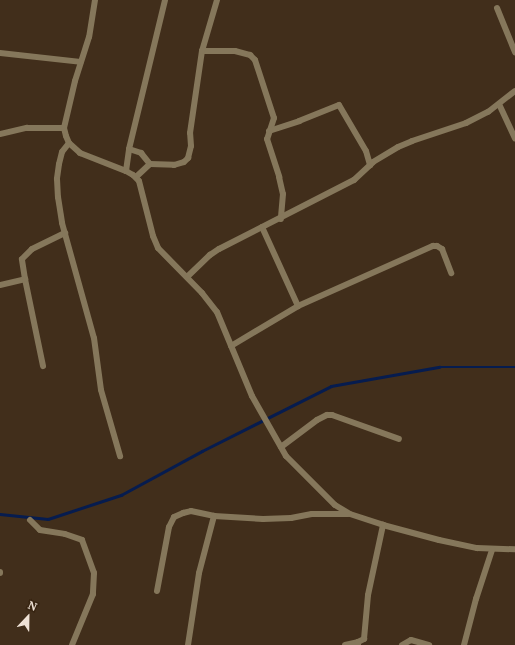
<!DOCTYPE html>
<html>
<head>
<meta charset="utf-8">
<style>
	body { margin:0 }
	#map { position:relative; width:515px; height:645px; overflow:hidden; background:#412e1b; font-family:"Noto Serif",serif }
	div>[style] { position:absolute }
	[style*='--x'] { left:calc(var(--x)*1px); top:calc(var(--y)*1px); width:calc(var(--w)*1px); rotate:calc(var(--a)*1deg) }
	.stream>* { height:2.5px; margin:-1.25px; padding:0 1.25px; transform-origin:1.25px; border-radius:1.25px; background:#061c4f }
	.minor>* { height:6px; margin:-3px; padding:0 3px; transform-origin:3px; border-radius:3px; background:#85775b }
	span { translate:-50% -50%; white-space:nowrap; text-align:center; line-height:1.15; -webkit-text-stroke:3px #372411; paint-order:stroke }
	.north { position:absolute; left:8px; top:597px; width:40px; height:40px; -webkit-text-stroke:3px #372411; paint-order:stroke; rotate:22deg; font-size:11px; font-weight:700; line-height:16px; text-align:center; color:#efe2d6 }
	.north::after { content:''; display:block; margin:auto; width:14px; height:18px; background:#efe2d6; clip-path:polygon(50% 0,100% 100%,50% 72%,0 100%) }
</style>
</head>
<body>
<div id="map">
	<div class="stream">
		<div style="--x:0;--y:514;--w:48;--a:5.9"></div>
		<div style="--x:48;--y:519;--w:77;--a:-18.2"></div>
		<div style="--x:121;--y:495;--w:92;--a:-28.5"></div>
		<div style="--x:202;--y:451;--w:144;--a:-26.7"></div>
		<div style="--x:331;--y:386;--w:110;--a:-10"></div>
		<div style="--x:439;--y:367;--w:76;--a:0"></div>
	</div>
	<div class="minor">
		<div style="--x:95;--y:0;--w:37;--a:99"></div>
		<div style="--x:89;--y:37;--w:46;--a:107.7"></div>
		<div style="--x:75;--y:81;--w:48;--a:103.2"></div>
		<div style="--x:64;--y:128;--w:8;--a:76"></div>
		<div style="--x:66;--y:136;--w:8;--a:67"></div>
		<div style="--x:69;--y:143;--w:15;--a:42"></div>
		<div style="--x:80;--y:153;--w:49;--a:21.4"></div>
		<div style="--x:126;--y:171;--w:8;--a:30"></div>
		<div style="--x:133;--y:175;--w:8;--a:45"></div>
		<div style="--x:139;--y:181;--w:57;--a:75.7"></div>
		<div style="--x:153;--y:236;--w:13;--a:67"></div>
		<div style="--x:158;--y:248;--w:63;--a:45.6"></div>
		<div style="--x:202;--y:293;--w:24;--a:52"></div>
		<div style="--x:217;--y:312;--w:91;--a:67.4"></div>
		<div style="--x:252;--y:396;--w:69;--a:60.5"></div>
		<div style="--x:286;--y:456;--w:69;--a:45"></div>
		<div style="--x:335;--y:505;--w:17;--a:31"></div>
		<div style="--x:350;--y:514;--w:35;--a:18"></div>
		<div style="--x:383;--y:525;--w:58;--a:15"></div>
		<div style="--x:439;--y:540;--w:39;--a:12"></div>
		<div style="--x:477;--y:548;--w:38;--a:2"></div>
		<div style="--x:497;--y:8;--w:48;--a:67.8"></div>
		<div style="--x:202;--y:51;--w:33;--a:0"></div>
		<div style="--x:235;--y:51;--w:16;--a:15"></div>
		<div style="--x:250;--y:55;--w:7;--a:45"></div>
		<div style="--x:255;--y:60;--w:61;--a:71.9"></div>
		<div style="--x:274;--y:118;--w:22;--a:108"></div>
		<div style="--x:267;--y:139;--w:40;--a:72"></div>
		<div style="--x:279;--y:177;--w:17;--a:77"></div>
		<div style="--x:283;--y:194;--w:25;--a:95"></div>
		<div style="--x:0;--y:53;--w:81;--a:6.3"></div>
		<div style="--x:499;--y:104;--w:38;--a:65"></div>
		<div style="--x:269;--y:131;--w:32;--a:-18"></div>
		<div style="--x:299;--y:121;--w:43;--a:-21.8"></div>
		<div style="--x:339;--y:105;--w:53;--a:59.6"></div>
		<div style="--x:366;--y:151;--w:15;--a:74"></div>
		<div style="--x:0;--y:134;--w:28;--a:-13"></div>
		<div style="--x:27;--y:128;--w:37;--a:0"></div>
		<div style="--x:69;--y:143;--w:11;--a:128"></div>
		<div style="--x:62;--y:152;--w:12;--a:104"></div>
		<div style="--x:59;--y:164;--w:15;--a:98"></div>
		<div style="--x:57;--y:179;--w:18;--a:87"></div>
		<div style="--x:58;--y:197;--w:26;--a:81"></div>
		<div style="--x:62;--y:223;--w:119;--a:74.5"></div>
		<div style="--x:94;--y:338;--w:52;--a:82.3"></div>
		<div style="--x:101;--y:390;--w:69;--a:73.9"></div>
		<div style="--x:129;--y:149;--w:13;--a:18"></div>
		<div style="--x:141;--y:153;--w:14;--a:51"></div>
		<div style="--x:126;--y:171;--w:22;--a:-82"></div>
		<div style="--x:129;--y:149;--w:153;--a:-76.4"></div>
		<div style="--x:136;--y:177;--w:19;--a:-43"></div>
		<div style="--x:150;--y:164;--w:24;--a:2"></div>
		<div style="--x:174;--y:165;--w:10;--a:-17"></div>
		<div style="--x:184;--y:162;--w:6;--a:-45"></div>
		<div style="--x:188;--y:158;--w:12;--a:-76"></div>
		<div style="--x:191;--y:146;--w:13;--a:-94"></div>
		<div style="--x:190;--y:133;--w:83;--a:-81.7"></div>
		<div style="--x:202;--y:51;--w:53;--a:-73.6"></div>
		<div style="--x:262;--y:227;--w:87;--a:65.5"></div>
		<div style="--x:187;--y:277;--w:32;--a:-44"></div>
		<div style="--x:210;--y:255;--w:11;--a:-34"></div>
		<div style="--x:219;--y:249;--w:152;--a:-27.1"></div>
		<div style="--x:354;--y:180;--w:26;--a:-43"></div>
		<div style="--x:373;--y:162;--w:29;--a:-31"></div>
		<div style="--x:398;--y:147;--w:15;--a:-23"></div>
		<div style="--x:412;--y:141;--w:57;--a:-18.4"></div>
		<div style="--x:466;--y:123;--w:25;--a:-27"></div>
		<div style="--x:488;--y:112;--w:34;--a:-38"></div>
		<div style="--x:25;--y:279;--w:89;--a:78.3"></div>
		<div style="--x:0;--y:285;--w:26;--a:-13"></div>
		<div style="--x:25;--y:279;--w:20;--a:-99"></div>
		<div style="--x:22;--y:259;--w:14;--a:-45"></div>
		<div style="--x:32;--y:249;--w:37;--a:-26"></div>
		<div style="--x:231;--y:346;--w:78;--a:-30.8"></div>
		<div style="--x:298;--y:306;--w:148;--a:-24"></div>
		<div style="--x:433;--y:246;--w:4;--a:0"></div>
		<div style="--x:437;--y:246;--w:6;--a:31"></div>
		<div style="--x:442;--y:249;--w:26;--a:69"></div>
		<div style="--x:281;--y:447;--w:45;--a:-36.9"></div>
		<div style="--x:317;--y:420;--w:11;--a:-27"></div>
		<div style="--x:327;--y:415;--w:5;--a:0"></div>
		<div style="--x:332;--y:415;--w:71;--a:19.7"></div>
		<div style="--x:30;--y:520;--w:14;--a:45"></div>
		<div style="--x:40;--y:530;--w:25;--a:9"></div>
		<div style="--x:65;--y:534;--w:18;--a:19"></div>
		<div style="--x:82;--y:540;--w:35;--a:70"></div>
		<div style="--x:94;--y:573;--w:21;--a:93"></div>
		<div style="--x:93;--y:594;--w:55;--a:112.4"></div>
		<div style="--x:0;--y:573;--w:1;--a:-90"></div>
		<div style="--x:157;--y:591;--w:65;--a:-79.4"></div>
		<div style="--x:169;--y:527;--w:11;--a:-63"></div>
		<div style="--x:174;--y:517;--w:10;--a:-24"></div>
		<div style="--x:183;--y:513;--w:8;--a:-14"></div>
		<div style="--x:191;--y:511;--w:24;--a:12"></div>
		<div style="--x:214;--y:516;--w:49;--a:3.5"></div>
		<div style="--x:263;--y:519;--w:28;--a:-2"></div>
		<div style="--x:291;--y:518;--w:21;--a:-11"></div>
		<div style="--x:312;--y:514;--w:36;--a:0"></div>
		<div style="--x:188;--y:645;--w:73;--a:-81.3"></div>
		<div style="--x:199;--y:573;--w:59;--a:-75.3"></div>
		<div style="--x:345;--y:645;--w:13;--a:-13"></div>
		<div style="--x:358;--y:645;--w:3;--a:-90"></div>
		<div style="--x:358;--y:642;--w:7;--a:-27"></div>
		<div style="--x:364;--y:639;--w:44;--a:-84.8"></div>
		<div style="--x:368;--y:595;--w:72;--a:-77.9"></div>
		<div style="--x:402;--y:645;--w:10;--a:-29"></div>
		<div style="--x:411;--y:640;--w:19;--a:16"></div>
		<div style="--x:464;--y:645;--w:48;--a:-75.4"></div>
		<div style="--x:476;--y:599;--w:52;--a:-71.9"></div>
	</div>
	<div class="north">N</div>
</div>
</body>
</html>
